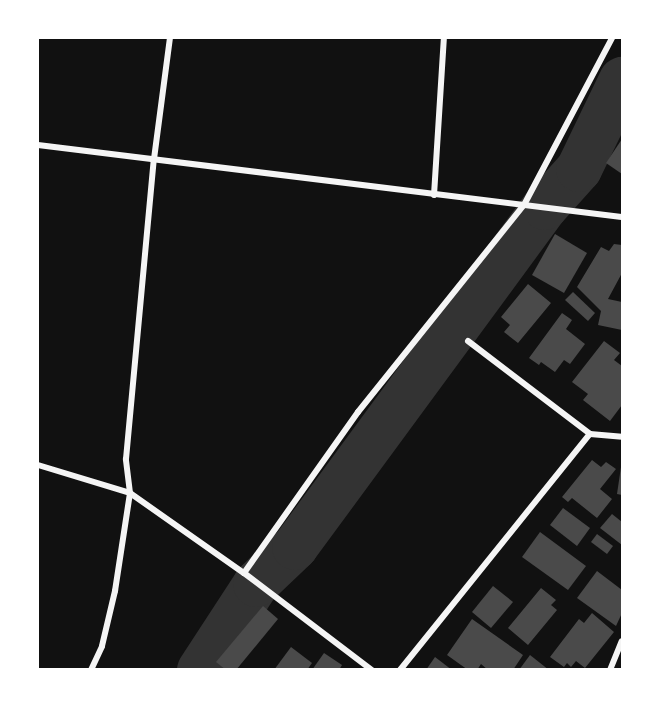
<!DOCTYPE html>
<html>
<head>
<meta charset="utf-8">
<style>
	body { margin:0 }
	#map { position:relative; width:660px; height:707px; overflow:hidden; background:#111; font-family:"Noto Sans",sans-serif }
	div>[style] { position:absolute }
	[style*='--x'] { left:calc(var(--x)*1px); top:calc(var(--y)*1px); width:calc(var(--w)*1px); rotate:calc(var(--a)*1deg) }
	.river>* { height:46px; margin:-23px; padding:0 23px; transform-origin:23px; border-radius:23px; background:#333 }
	.building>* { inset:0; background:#4a4a4a }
	.minor>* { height:6px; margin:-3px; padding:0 3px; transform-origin:3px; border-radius:3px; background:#f5f5f5 }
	span { translate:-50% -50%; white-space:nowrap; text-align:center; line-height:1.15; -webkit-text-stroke:4.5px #fff; paint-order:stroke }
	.frame { position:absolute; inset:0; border:39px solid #fff; pointer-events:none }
</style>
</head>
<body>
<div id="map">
	<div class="river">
		<div style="--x:200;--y:670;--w:103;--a:-56.9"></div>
		<div style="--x:256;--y:584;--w:54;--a:-43.5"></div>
		<div style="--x:295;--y:547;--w:422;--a:-53.7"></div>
		<div style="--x:545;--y:207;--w:51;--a:-48.2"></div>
		<div style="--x:579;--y:169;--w:99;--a:-64.2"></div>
	</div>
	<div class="building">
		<div style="clip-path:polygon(622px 139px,622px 174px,606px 163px)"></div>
		<div style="clip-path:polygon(555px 234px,587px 253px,564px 293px,532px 275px)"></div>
		<div style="clip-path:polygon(614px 244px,622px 245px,622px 273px,608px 299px,622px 302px,622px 330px,598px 325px,601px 311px,577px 287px,601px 247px,609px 251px)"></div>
		<div style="clip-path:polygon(528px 284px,551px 303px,518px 343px,504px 332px,510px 325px,501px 317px)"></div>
		<div style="clip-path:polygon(573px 292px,595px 313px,588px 321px,565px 300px)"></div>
		<div style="clip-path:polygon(562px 313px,572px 320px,566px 329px,585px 344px,570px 364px,564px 360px,555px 372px,541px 362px,539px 365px,529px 358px)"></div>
		<div style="clip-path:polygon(604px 341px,620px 353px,614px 360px,622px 366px,622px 405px,610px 421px,583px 400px,588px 394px,572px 382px)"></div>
		<div style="clip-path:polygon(592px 460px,601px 467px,606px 462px,616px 469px,600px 489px,612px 499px,597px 518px,572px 498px,568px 502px,562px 497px)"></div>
		<div style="clip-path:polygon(621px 467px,622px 467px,622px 495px,617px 494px)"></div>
		<div style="clip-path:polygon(563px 508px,590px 528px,577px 546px,550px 525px)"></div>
		<div style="clip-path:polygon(612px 514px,622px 522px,622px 545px,600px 528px)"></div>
		<div style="clip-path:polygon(540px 532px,586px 566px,568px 590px,522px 557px)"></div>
		<div style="clip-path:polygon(597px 534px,613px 546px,607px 554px,591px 542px)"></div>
		<div style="clip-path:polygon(597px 571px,622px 590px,622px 613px,616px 626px,577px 598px)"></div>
		<div style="clip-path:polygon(493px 586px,513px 602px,491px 628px,472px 612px)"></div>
		<div style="clip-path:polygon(541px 588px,556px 600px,551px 605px,557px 610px,528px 645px,508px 628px)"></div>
		<div style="clip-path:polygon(263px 606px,278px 619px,236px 670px,226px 670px,216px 662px)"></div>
		<div style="clip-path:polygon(592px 613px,614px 632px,585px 668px,576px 661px,571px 667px,567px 663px,564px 667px,550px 657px,579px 619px,584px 623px)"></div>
		<div style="clip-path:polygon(472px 619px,523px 655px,513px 670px,488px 670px,481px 664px,477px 670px,468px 670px,447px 655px)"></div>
		<div style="clip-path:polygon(291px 647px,312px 663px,307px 670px,274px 670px)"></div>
		<div style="clip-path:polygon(324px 653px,342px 665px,339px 670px,312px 670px)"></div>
		<div style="clip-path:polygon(530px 655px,549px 670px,519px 670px)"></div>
		<div style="clip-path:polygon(435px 657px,452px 670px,426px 670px)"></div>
	</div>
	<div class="minor">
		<div style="--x:38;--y:145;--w:588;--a:7.03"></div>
		<div style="--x:434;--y:195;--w:157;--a:-86.4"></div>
		<div style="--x:468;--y:341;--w:153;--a:37.3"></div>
		<div style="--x:590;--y:434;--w:32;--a:5"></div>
		<div style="--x:38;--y:465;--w:96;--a:16.9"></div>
		<div style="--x:130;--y:493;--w:139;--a:35.1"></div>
		<div style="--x:244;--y:573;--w:161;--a:37.2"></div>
		<div style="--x:244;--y:573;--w:197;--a:-54.7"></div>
		<div style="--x:358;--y:412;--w:265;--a:-51.3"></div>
		<div style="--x:524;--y:205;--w:189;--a:-62.2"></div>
		<div style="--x:91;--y:670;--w:26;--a:-65"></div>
		<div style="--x:102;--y:646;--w:57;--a:-76.7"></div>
		<div style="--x:115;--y:591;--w:99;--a:-81.3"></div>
		<div style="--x:130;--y:493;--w:34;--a:-97"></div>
		<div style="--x:126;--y:459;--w:301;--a:-84.7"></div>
		<div style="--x:154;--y:159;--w:122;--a:-82.5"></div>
		<div style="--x:400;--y:670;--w:303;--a:-51.2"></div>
		<div style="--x:610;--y:670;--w:31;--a:-68"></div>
	</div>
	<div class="frame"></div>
</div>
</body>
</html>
